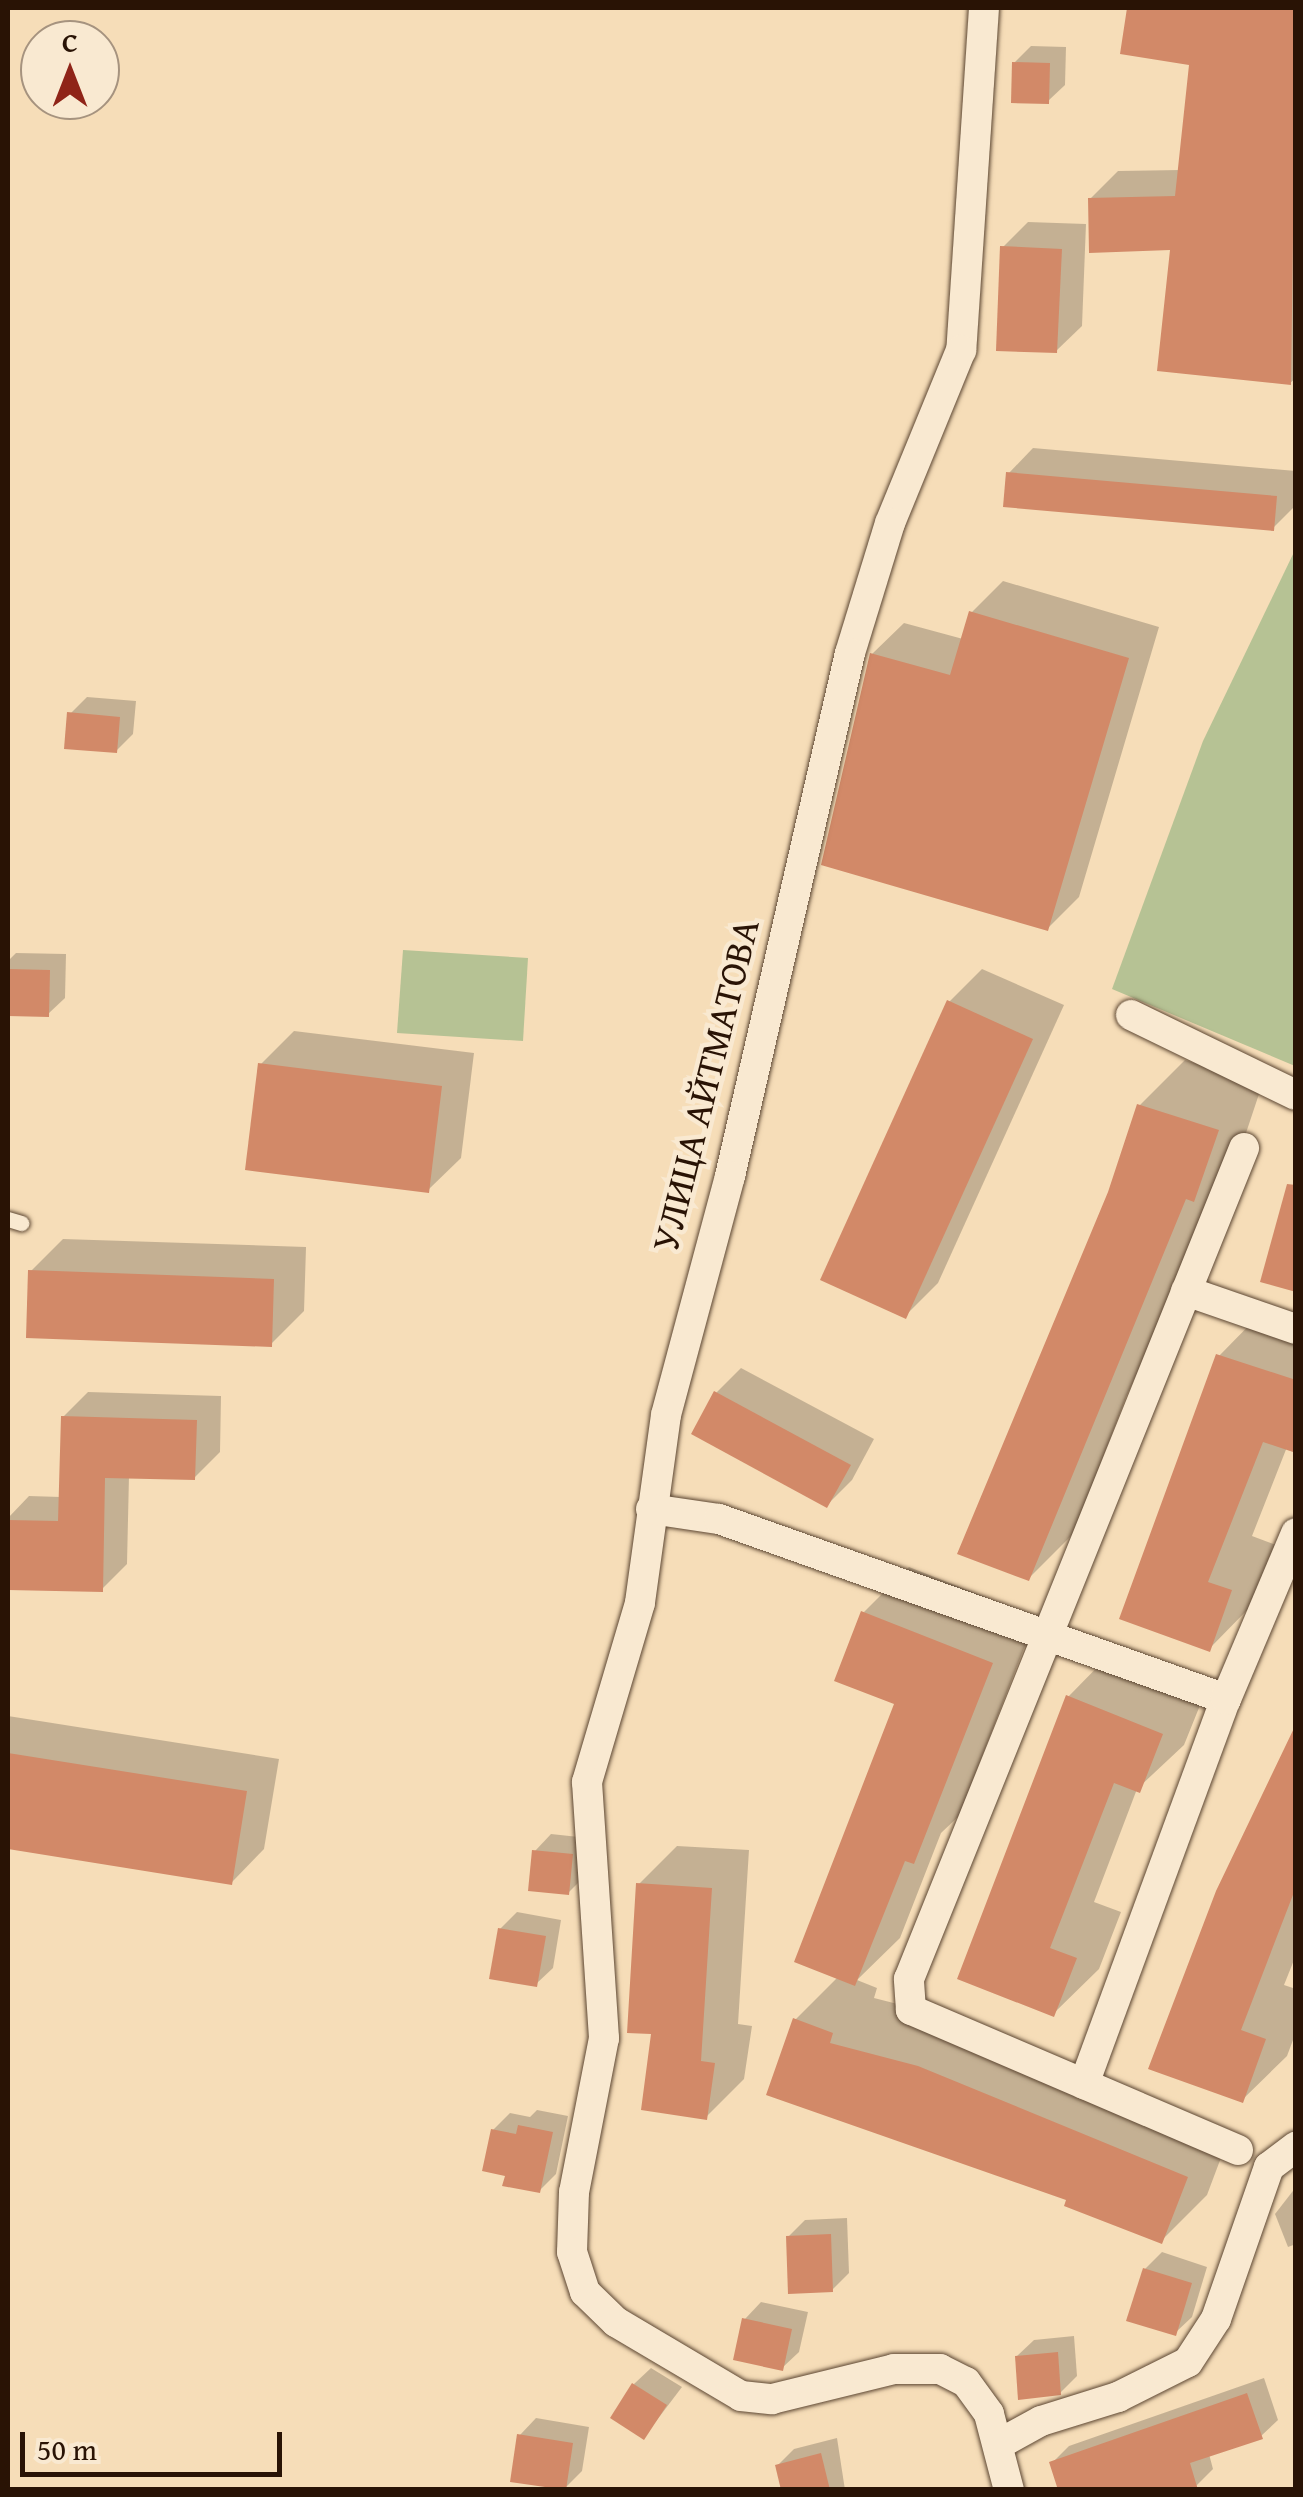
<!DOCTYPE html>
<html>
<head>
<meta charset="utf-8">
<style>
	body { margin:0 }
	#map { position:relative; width:1303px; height:2497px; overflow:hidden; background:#f6ddb8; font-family:"Gentium Book Plus",serif }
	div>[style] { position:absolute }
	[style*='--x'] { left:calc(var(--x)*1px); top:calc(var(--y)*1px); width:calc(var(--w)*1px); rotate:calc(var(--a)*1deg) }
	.green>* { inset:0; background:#b6c294 }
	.shadow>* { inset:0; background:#0003 }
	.building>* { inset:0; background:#d28968 }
	.roads { filter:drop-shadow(0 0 2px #5c4632) drop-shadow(0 0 2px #5c4632) }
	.lane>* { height:15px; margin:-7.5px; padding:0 7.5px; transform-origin:7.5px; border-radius:7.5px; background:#f9e9d1 }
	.street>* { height:30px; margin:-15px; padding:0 15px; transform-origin:15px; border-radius:15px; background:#f9e9d1 }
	span { translate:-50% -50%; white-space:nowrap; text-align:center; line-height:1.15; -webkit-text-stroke:9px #f9e9d1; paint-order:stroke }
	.street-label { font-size:38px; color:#291305 }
	.frame { position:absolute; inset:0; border:10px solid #291305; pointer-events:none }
	.north { position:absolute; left:20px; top:20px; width:100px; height:100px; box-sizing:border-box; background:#f9e9d1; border:2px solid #a6937f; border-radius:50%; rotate:0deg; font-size:28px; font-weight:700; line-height:40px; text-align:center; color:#291305 }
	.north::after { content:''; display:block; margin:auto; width:35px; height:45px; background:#8f2418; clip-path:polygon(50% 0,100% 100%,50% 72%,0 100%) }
	.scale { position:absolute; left:20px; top:2432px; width:262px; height:45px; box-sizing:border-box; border:5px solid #291305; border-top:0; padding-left:12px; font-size:30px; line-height:35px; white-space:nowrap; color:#291305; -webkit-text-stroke:8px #f9e9d1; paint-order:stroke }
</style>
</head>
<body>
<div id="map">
	<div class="green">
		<div style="clip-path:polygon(1295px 550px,1295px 1066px,1112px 989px,1203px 741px)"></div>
		<div style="clip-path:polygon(403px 950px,528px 958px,523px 1041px,397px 1033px)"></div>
	</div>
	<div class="shadow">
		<div style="clip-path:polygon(1129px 8px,1296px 8px,1296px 378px,1290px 383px,1172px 247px,1090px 199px,1118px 171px,1180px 170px,1192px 63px,1122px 52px)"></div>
		<div style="clip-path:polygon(1031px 46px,1066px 47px,1065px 85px,1048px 101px,1014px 63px)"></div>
		<div style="clip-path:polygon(1028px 222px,1086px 224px,1082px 326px,1056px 351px,1003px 247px)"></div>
		<div style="clip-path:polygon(1033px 448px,1296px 471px,1296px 505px,1273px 528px,1008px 474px)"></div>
		<div style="clip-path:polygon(1003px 581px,1159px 627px,1079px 897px,1048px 928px,872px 654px,904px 623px,963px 639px,971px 613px)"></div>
		<div style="clip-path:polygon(87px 697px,136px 701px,133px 734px,116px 751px,70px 714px)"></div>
		<div style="clip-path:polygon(16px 953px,66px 954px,65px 998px,48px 1014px,8px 1014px,8px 961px)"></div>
		<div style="clip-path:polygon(982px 969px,1064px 1005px,938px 1283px,905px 1316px,949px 1002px)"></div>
		<div style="clip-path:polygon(294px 1031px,474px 1053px,461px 1158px,428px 1190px,261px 1064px)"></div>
		<div style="clip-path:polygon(1185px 1060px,1262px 1085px,1239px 1154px,1126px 1397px,1074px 1533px,1029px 1578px,1110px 1193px,1140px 1105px)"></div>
		<div style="clip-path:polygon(63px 1239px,306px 1247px,304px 1311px,271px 1344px,30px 1272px)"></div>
		<div style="clip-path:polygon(1264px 1310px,1296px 1320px,1296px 1447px,1287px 1447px,1252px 1536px,1276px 1545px,1254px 1603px,1209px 1649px,1122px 1617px,1219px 1356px)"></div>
		<div style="clip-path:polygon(741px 1368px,874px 1439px,852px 1480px,827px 1505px,716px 1393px)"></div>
		<div style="clip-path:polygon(88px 1392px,221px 1396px,220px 1452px,194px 1478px,129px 1476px,127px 1564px,102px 1589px,8px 1587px,8px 1518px,29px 1496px,61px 1497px,63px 1417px)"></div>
		<div style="clip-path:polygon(909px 1567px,1036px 1617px,959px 1816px,941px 1833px,900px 1938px,857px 1980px,877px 1988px,874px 1998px,964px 2021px,1231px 2131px,1207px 2195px,1161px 2241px,1069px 2199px,769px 2093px,795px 2020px,838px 1977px,897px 1703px,864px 1612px)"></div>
		<div style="clip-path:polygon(1113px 1651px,1207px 1688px,1184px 1745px,1137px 1789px,1094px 1902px,1121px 1912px,1099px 1969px,1053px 2014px,960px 1977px,1068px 1697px)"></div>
		<div style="clip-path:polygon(8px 1716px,279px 1759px,264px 1849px,232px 1882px,8px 1847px)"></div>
		<div style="clip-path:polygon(1296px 1727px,1296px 1955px,1284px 1985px,1296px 1989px,1296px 2032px,1287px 2056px,1242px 2100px,1218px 1892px)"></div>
		<div style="clip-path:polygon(551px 1834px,588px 1838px,585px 1876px,568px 1893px,535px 1851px)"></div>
		<div style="clip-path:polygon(677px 1846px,749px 1850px,738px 2024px,752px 2026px,744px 2079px,706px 2117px,654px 2032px,639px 1884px)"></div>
		<div style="clip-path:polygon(517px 1912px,561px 1920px,553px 1968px,536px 1984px,500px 1929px)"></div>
		<div style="clip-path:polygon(537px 2110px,568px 2116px,556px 2174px,539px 2191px,508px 2174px,493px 2130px,510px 2113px,530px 2117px)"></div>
		<div style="clip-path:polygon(1296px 2187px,1296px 2244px,1288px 2247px,1275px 2214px)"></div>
		<div style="clip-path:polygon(847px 2218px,849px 2273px,832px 2290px,788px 2237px,805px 2220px)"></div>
		<div style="clip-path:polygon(1162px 2252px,1207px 2267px,1192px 2317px,1175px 2333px,1145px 2269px)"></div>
		<div style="clip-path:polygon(761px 2302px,808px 2312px,799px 2352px,782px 2368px,745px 2319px)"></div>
		<div style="clip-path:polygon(1074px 2336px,1077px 2376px,1060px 2393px,1017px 2356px,1034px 2340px)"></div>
		<div style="clip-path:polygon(651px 2368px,682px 2387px,644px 2437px,634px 2384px)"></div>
		<div style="clip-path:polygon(1264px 2378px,1278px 2420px,1261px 2436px,1209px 2454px,1213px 2469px,1196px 2486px,1052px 2463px,1069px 2446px)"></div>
		<div style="clip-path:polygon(536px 2418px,589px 2427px,582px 2471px,565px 2488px,520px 2435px)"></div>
		<div style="clip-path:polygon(837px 2438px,845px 2490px,784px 2490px,777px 2466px,794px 2449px)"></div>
	</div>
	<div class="building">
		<div style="clip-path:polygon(1127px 8px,1296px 8px,1291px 385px,1157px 371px,1170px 250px,1089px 253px,1088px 198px,1175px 196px,1189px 65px,1120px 54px)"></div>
		<div style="clip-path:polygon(1012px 62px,1050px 63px,1049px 104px,1011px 103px)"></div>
		<div style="clip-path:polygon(1000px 246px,1062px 249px,1057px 353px,996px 351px)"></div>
		<div style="clip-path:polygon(1006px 472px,1277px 496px,1274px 531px,1003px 507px)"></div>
		<div style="clip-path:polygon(969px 611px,1129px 658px,1048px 931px,821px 865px,870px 653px,950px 675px)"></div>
		<div style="clip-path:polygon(67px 712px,120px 717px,117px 753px,64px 749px)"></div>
		<div style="clip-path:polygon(8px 969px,50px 970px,49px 1017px,8px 1016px)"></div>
		<div style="clip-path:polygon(947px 1000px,1033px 1039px,906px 1319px,820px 1280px)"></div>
		<div style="clip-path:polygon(258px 1063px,442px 1086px,429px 1193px,245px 1170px)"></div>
		<div style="clip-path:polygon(1137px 1104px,1219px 1130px,1194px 1202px,1186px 1199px,1029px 1581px,957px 1554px,1108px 1192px)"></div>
		<div style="clip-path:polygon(1287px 1184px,1296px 1185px,1296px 1292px,1260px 1282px)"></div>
		<div style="clip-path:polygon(28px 1270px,274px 1279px,272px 1347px,26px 1338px)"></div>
		<div style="clip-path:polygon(1216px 1354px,1296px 1380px,1296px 1453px,1263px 1442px,1208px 1582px,1232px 1590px,1210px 1652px,1119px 1619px)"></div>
		<div style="clip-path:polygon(714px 1391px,851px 1465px,827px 1508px,691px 1434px)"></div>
		<div style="clip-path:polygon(61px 1416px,197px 1420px,195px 1480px,105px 1478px,103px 1592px,8px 1590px,8px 1520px,58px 1521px)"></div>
		<div style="clip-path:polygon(861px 1611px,993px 1663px,914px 1864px,905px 1861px,855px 1986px,794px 1962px,894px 1704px,834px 1681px)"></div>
		<div style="clip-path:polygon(1066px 1695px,1163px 1734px,1140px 1793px,1114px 1783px,1050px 1948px,1077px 1958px,1054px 2017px,957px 1979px)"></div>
		<div style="clip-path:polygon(1296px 1724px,1296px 1887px,1241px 2030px,1266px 2039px,1243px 2103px,1148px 2069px,1216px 1891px)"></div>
		<div style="clip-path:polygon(8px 1753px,247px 1791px,232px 1885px,8px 1849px)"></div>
		<div style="clip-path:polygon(532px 1850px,573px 1854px,569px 1895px,528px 1891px)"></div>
		<div style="clip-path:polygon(636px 1883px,712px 1888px,701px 2061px,715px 2063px,707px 2120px,641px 2110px,651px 2034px,627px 2033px)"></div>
		<div style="clip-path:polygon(498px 1928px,546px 1936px,537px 1987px,489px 1979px)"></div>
		<div style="clip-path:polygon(793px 2018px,833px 2033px,830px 2043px,918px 2066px,1188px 2177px,1162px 2244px,1064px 2206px,1066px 2200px,766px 2095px)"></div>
		<div style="clip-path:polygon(518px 2125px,553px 2132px,540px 2193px,502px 2186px,505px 2176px,482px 2171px,491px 2129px,516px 2134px)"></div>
		<div style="clip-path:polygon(831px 2234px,833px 2292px,788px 2294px,786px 2236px)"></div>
		<div style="clip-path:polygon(1143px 2268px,1192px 2283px,1176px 2336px,1126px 2321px)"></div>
		<div style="clip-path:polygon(742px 2318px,792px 2329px,783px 2371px,733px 2360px)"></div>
		<div style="clip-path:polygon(1058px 2352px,1061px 2395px,1018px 2400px,1015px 2356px)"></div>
		<div style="clip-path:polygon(632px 2383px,667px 2405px,644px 2440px,610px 2418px)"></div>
		<div style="clip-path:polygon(1247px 2393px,1263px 2439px,1190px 2463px,1198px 2490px,1058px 2490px,1049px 2462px)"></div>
		<div style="clip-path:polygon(517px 2434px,573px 2443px,566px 2490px,510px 2482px)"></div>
		<div style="clip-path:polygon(821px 2453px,830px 2490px,781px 2490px,775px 2465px)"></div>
	</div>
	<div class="roads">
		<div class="lane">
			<div style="--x:8;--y:1219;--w:14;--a:17"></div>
		</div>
		<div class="street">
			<div style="--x:984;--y:8;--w:343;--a:93.8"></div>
			<div style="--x:961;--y:350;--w:187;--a:112.3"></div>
			<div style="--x:890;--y:523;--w:136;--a:107.1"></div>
			<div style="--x:850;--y:653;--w:537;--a:102.92"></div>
			<div style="--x:730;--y:1176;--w:247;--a:105"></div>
			<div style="--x:666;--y:1415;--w:190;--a:97.9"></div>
			<div style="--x:640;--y:1603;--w:187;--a:106.5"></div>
			<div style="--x:587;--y:1782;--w:257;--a:86.2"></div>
			<div style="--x:604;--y:2038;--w:157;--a:101"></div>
			<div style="--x:574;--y:2192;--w:60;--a:91.9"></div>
			<div style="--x:572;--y:2252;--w:42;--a:72"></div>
			<div style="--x:585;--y:2292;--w:43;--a:44.1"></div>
			<div style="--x:616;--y:2322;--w:145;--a:30.6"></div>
			<div style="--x:741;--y:2396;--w:31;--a:6"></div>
			<div style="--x:772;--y:2399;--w:126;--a:-13.8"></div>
			<div style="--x:894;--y:2369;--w:46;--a:0"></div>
			<div style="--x:940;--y:2369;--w:29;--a:27"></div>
			<div style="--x:966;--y:2382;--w:39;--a:54"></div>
			<div style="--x:989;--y:2414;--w:79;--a:75.3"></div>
			<div style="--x:1131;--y:1015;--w:183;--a:25.9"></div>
			<div style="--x:1186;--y:1291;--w:116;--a:19.1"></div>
			<div style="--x:651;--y:1509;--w:69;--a:8.4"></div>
			<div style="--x:719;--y:1519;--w:538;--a:19.55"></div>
			<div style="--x:1084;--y:2084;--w:410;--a:-69.8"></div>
			<div style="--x:1226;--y:1699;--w:180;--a:-67.1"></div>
			<div style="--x:1238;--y:2150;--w:356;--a:-156.8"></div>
			<div style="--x:911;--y:2010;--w:31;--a:-94"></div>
			<div style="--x:909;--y:1979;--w:896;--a:-68.04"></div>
			<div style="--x:999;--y:2444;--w:48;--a:-28.7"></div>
			<div style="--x:1041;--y:2421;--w:81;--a:-17.3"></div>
			<div style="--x:1118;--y:2397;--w:78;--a:-26.6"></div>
			<div style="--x:1188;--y:2362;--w:51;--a:-56.9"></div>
			<div style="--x:1216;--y:2319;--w:161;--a:-70.8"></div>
			<div style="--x:1269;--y:2167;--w:34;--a:-37"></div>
		</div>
	</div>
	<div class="street-label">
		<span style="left:705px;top:1085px;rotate:-76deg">УЛИЦА АЙТМАТОВА</span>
	</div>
	<div class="frame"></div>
	<div class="north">С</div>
	<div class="scale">50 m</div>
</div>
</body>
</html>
